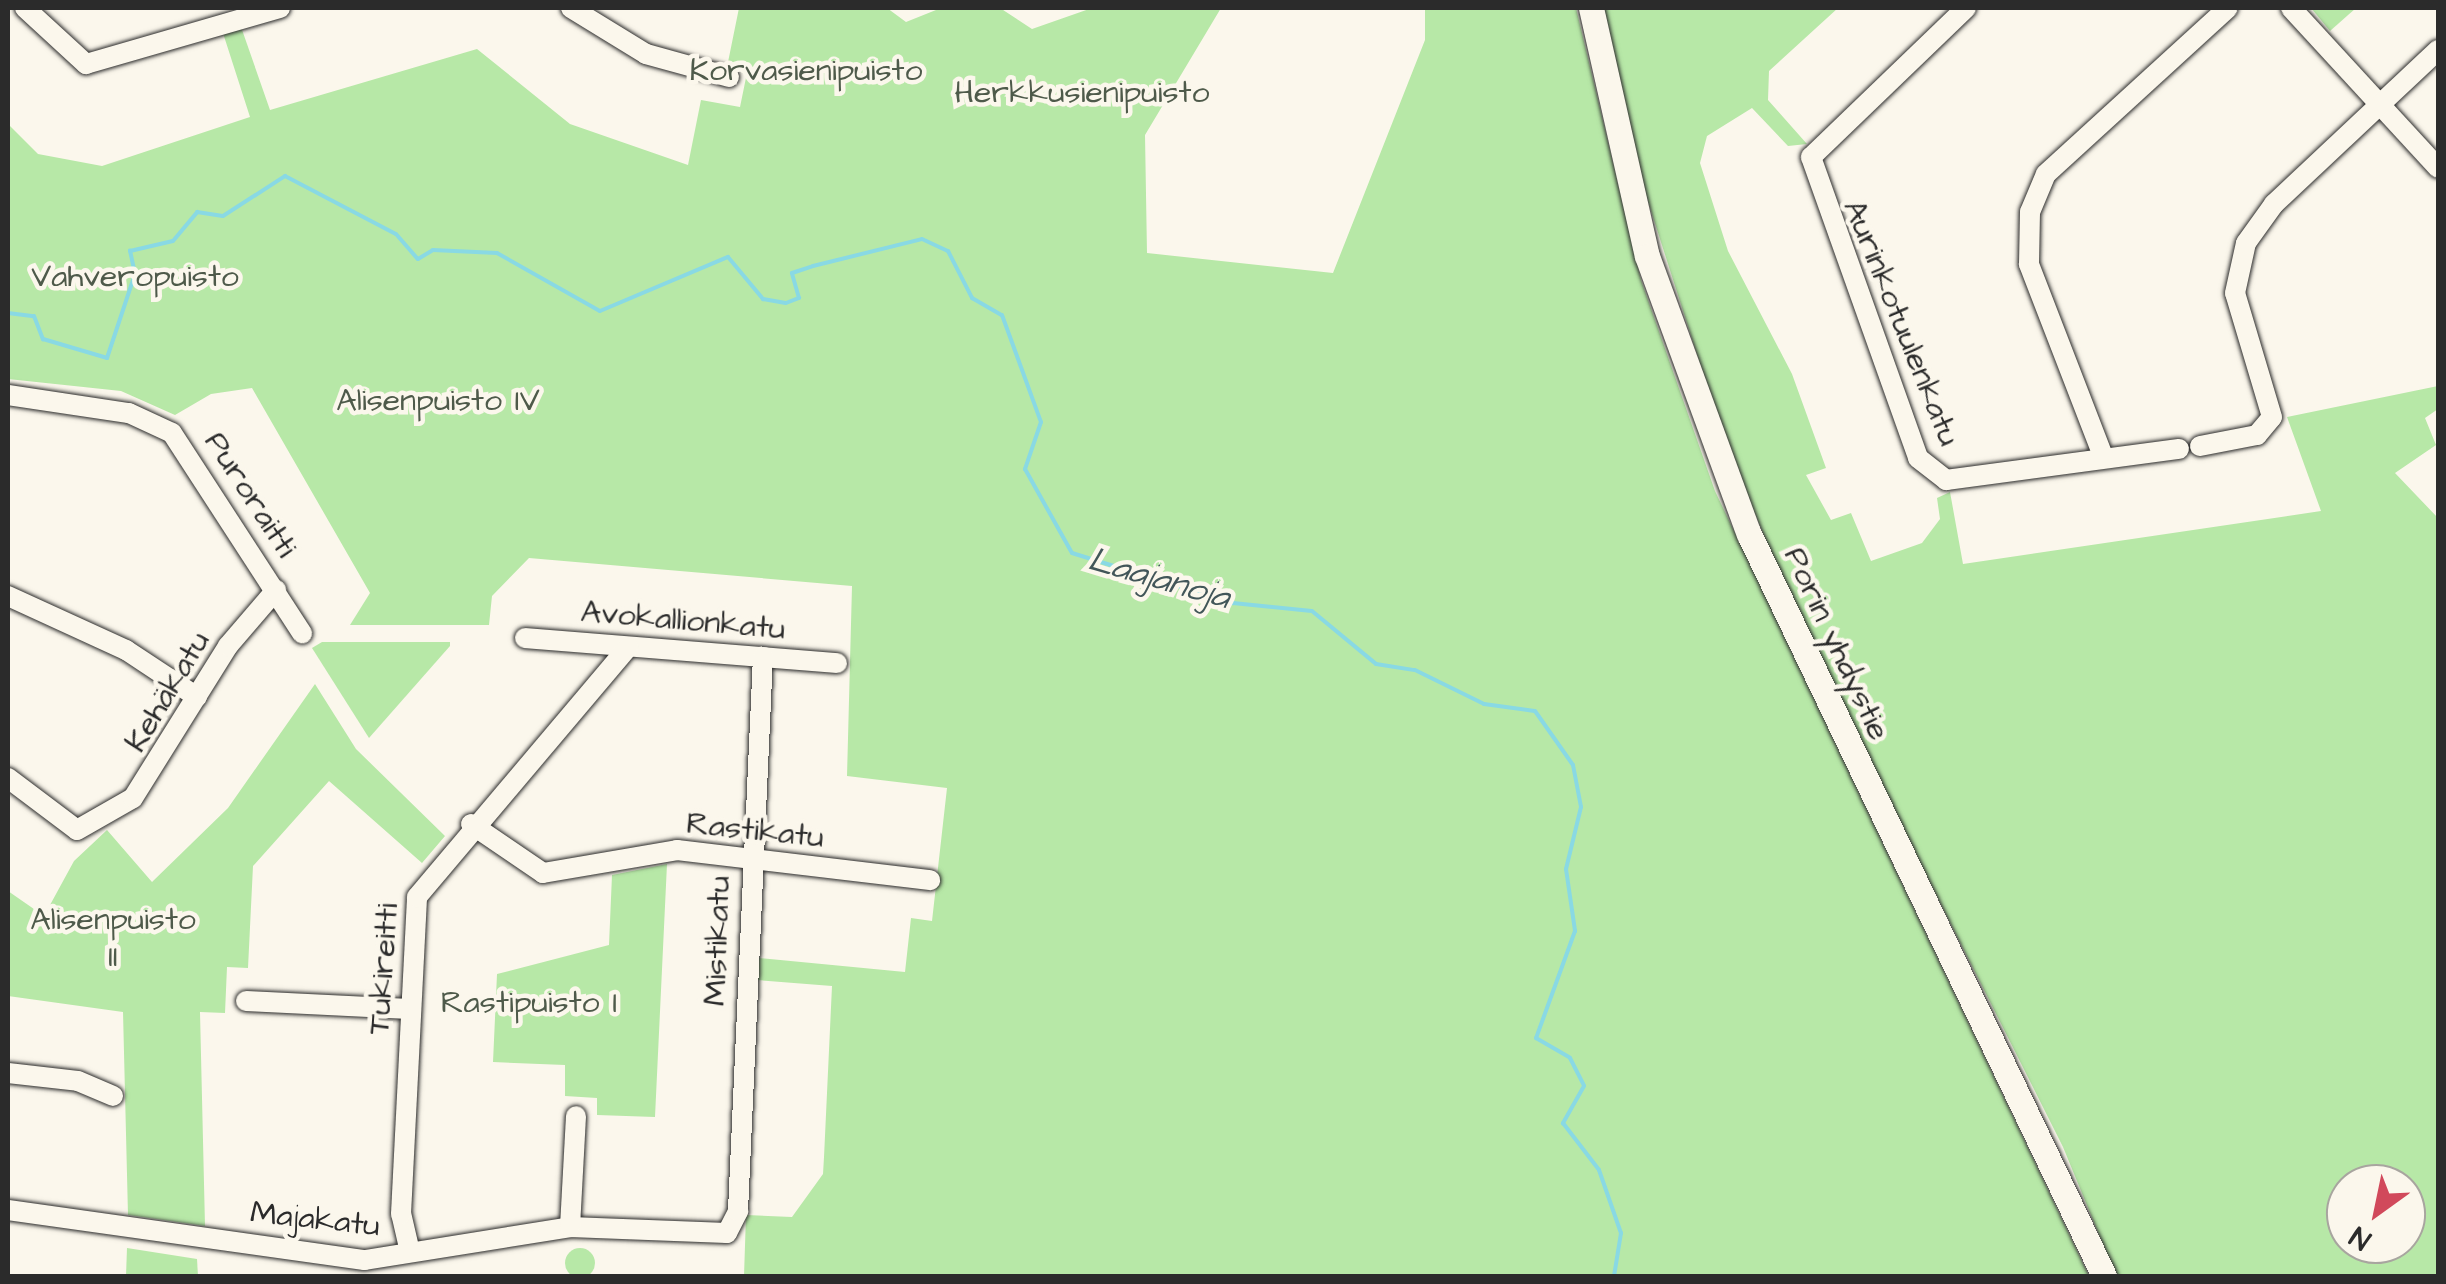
<!DOCTYPE html>
<html>
<head>
<meta charset="utf-8">
<style>
	body { margin:0 }
	#map { position:relative; width:2446px; height:1284px; overflow:hidden; background:#fbf7ec; font-family:"Architects Daughter",sans-serif }
	div>[style] { position:absolute }
	[style*='--x'] { left:calc(var(--x)*1px); top:calc(var(--y)*1px); width:calc(var(--w)*1px); rotate:calc(var(--a)*1deg) }
	.green>* { inset:0; background:#b7e8a7 }
	.round { border-radius:50% }
	.stream>* { height:4px; margin:-2px; padding:0 2px; transform-origin:2px; border-radius:2px; background:#89d9e4 }
	.roads { filter:drop-shadow(0 0 2px #2b2b2b) drop-shadow(0 0 2px #2b2b2b) }
	.minor>* { height:20px; margin:-10px; padding:0 10px; transform-origin:10px; border-radius:10px; background:#fbf7ec }
	.major>* { height:25px; margin:-12.5px; padding:0 12.5px; transform-origin:12.5px; border-radius:12.5px; background:#fbf7ec }
	span { translate:-50% -50%; white-space:nowrap; text-align:center; line-height:1.15; -webkit-text-stroke:9px #fbf7ec; paint-order:stroke }
	.park-label { font-size:32px; color:#4e5a4a }
	.street-label { font-size:32px; color:#2b2b2b }
	.water-label { font-size:35px; color:#425659; font-style:italic }
	.frame { position:absolute; inset:0; border:10px solid #2b2b2b; pointer-events:none }
	.north { position:absolute; left:2326px; top:1164px; width:100px; height:100px; box-sizing:border-box; background:#fbf7ec; border:2px solid #a8a59f; border-radius:50%; rotate:213deg; font-size:28px; font-weight:700; line-height:40px; text-align:center; color:#2b2b2b }
	.north::after { content:''; display:block; margin:auto; width:35px; height:45px; background:#d1495b; clip-path:polygon(50% 0,100% 100%,50% 72%,0 100%) }
</style>
</head>
<body>
<div id="map">
	<div class="green">
		<div style="clip-path:polygon(739px 8px,887px 8px,906px 22px,941px 8px,1000px 8px,1032px 29px,1092px 8px,1221px 8px,1145px 135px,1147px 253px,1333px 273px,1425px 40px,1425px 8px,1576px 8px,1641px 280px,1715px 491px,2089px 1276px,744px 1276px,746px 1215px,792px 1217px,823px 1174px,824px 1157px,832px 986px,757px 980px,759px 958px,905px 972px,911px 918px,932px 921px,947px 788px,847px 776px,852px 586px,529px 558px,492px 596px,489px 625px,350px 625px,370px 593px,252px 388px,211px 394px,175px 415px,121px 391px,8px 379px,8px 124px,38px 154px,102px 166px,250px 117px,222px 30px,240px 24px,270px 110px,477px 49px,570px 124px,688px 165px,701px 100px,740px 107px,748px 68px,727px 67px)"></div>
		<div style="clip-path:polygon(evenodd,1604px 8px,1838px 8px,1769px 71px,1768px 100px,1807px 144px,1788px 146px,1752px 108px,1707px 136px,1700px 163px,1728px 251px,1792px 374px,1826px 468px,1806px 475px,1831px 520px,1851px 513px,1871px 561px,1922px 543px,1940px 519px,1937px 498px,1950px 492px,1963px 564px,2321px 511px,2287px 417px,2438px 386px,2438px 409px,2425px 418px,2436px 445px,2395px 473px,2438px 518px,2438px 1276px,2116px 1276px,2063px 1147px,1809px 642px,1726px 445px,1636px 164px,1604px 8px,2346px 1184px,2406px 1184px,2406px 1244px,2346px 1244px,2346px 1184px)"></div>
		<div style="clip-path:polygon(2311px 8px,2356px 8px,2330px 31px)"></div>
		<div style="clip-path:polygon(322px 642px,450px 642px,450px 646px,369px 738px,312px 648px)"></div>
		<div style="clip-path:polygon(315px 684px,356px 749px,445px 836px,422px 863px,329px 781px,253px 866px,248px 968px,227px 967px,225px 1013px,200px 1012px,205px 1226px,128px 1215px,123px 1012px,8px 996px,8px 891px,44px 916px,74px 861px,107px 830px,152px 882px,228px 808px)"></div>
		<div style="clip-path:polygon(667px 864px,655px 1117px,597px 1115px,597px 1098px,565px 1096px,565px 1065px,493px 1062px,497px 974px,609px 945px,612px 875px)"></div>
		<div style="clip-path:polygon(127px 1248px,197px 1259px,198px 1276px,126px 1276px)"></div>
		<div class="round" style="left:565px;top:1248px;width:30px;height:30px"></div>
	</div>
	<div class="stream">
		<div style="--x:8;--y:313;--w:26;--a:7"></div>
		<div style="--x:34;--y:316;--w:25;--a:69"></div>
		<div style="--x:43;--y:339;--w:67;--a:16.5"></div>
		<div style="--x:107;--y:358;--w:89;--a:-71.6"></div>
		<div style="--x:135;--y:274;--w:24;--a:-102"></div>
		<div style="--x:130;--y:251;--w:44;--a:-13.1"></div>
		<div style="--x:173;--y:241;--w:38;--a:-50"></div>
		<div style="--x:197;--y:212;--w:26;--a:9"></div>
		<div style="--x:223;--y:216;--w:74;--a:-32.8"></div>
		<div style="--x:285;--y:176;--w:125;--a:27.6"></div>
		<div style="--x:396;--y:234;--w:33;--a:49"></div>
		<div style="--x:418;--y:259;--w:17;--a:-31"></div>
		<div style="--x:433;--y:250;--w:64;--a:2.7"></div>
		<div style="--x:497;--y:253;--w:118;--a:29.4"></div>
		<div style="--x:600;--y:311;--w:139;--a:-22.9"></div>
		<div style="--x:728;--y:257;--w:55;--a:50.2"></div>
		<div style="--x:763;--y:299;--w:23;--a:10"></div>
		<div style="--x:786;--y:303;--w:14;--a:-21"></div>
		<div style="--x:799;--y:298;--w:26;--a:-106"></div>
		<div style="--x:792;--y:273;--w:22;--a:-18"></div>
		<div style="--x:813;--y:266;--w:112;--a:-13.9"></div>
		<div style="--x:922;--y:239;--w:29;--a:25"></div>
		<div style="--x:948;--y:251;--w:53;--a:62.9"></div>
		<div style="--x:972;--y:298;--w:34;--a:30"></div>
		<div style="--x:1002;--y:315;--w:114;--a:70"></div>
		<div style="--x:1041;--y:422;--w:50;--a:108.8"></div>
		<div style="--x:1025;--y:469;--w:96;--a:60.8"></div>
		<div style="--x:1072;--y:553;--w:169;--a:17.3"></div>
		<div style="--x:1233;--y:603;--w:79;--a:5.8"></div>
		<div style="--x:1312;--y:611;--w:83;--a:39.6"></div>
		<div style="--x:1376;--y:664;--w:39;--a:9"></div>
		<div style="--x:1415;--y:670;--w:77;--a:26.2"></div>
		<div style="--x:1484;--y:704;--w:51;--a:7.8"></div>
		<div style="--x:1535;--y:711;--w:66;--a:54.9"></div>
		<div style="--x:1573;--y:765;--w:43;--a:79.2"></div>
		<div style="--x:1581;--y:807;--w:64;--a:103.6"></div>
		<div style="--x:1566;--y:869;--w:63;--a:81.7"></div>
		<div style="--x:1575;--y:931;--w:114;--a:110"></div>
		<div style="--x:1536;--y:1038;--w:39;--a:30"></div>
		<div style="--x:1570;--y:1058;--w:31;--a:63"></div>
		<div style="--x:1584;--y:1086;--w:43;--a:119.6"></div>
		<div style="--x:1563;--y:1123;--w:59;--a:52.5"></div>
		<div style="--x:1599;--y:1170;--w:67;--a:70.8"></div>
		<div style="--x:1621;--y:1233;--w:44;--a:99.2"></div>
		<div style="--x:8;--y:365;--w:25;--a:90"></div>
	</div>
	<div class="roads">
		<div class="minor">
			<div style="--x:25;--y:8;--w:83;--a:42.6"></div>
			<div style="--x:86;--y:64;--w:202;--a:-16.1"></div>
			<div style="--x:571;--y:8;--w:88;--a:31.5"></div>
			<div style="--x:646;--y:54;--w:86;--a:15.5"></div>
			<div style="--x:1966;--y:8;--w:215;--a:136.1"></div>
			<div style="--x:1811;--y:157;--w:319;--a:70.4"></div>
			<div style="--x:1918;--y:458;--w:36;--a:38"></div>
			<div style="--x:1946;--y:480;--w:235;--a:-7.6"></div>
			<div style="--x:2291;--y:8;--w:217;--a:47.4"></div>
			<div style="--x:8;--y:395;--w:122;--a:8.5"></div>
			<div style="--x:129;--y:413;--w:47;--a:24.9"></div>
			<div style="--x:172;--y:433;--w:239;--a:57"></div>
			<div style="--x:2200;--y:446;--w:58;--a:-10.9"></div>
			<div style="--x:2257;--y:435;--w:23;--a:-50"></div>
			<div style="--x:2272;--y:417;--w:129;--a:-106.6"></div>
			<div style="--x:2235;--y:293;--w:51;--a:-77.6"></div>
			<div style="--x:2246;--y:243;--w:48;--a:-54.3"></div>
			<div style="--x:2274;--y:204;--w:225;--a:-43.2"></div>
			<div style="--x:2103;--y:456;--w:206;--a:-111.1"></div>
			<div style="--x:2029;--y:264;--w:52;--a:-88.9"></div>
			<div style="--x:2030;--y:212;--w:41;--a:-67.2"></div>
			<div style="--x:2046;--y:174;--w:246;--a:-42.4"></div>
			<div style="--x:8;--y:596;--w:130;--a:24.6"></div>
			<div style="--x:126;--y:650;--w:85;--a:33.5"></div>
			<div style="--x:525;--y:638;--w:313;--a:4.6"></div>
			<div style="--x:8;--y:778;--w:86;--a:37"></div>
			<div style="--x:77;--y:830;--w:64;--a:-29.7"></div>
			<div style="--x:133;--y:798;--w:179;--a:-58"></div>
			<div style="--x:228;--y:646;--w:74;--a:-49.4"></div>
			<div style="--x:471;--y:824;--w:87;--a:34.2"></div>
			<div style="--x:543;--y:873;--w:136;--a:-9.7"></div>
			<div style="--x:677;--y:850;--w:255;--a:6.8"></div>
			<div style="--x:246;--y:1001;--w:164;--a:2.8"></div>
			<div style="--x:8;--y:1073;--w:70;--a:6.5"></div>
			<div style="--x:78;--y:1081;--w:38;--a:23"></div>
			<div style="--x:8;--y:1210;--w:360;--a:8"></div>
			<div style="--x:365;--y:1260;--w:208;--a:-9.1"></div>
			<div style="--x:570;--y:1227;--w:157;--a:2.2"></div>
			<div style="--x:727;--y:1233;--w:25;--a:-63"></div>
			<div style="--x:738;--y:1211;--w:555;--a:-87.42"></div>
			<div style="--x:570;--y:1227;--w:111;--a:-86.9"></div>
			<div style="--x:410;--y:1252;--w:39;--a:-103"></div>
			<div style="--x:401;--y:1214;--w:317;--a:-87.1"></div>
			<div style="--x:417;--y:897;--w:327;--a:-49.8"></div>
		</div>
		<div class="major">
			<div style="--x:1591;--y:8;--w:254;--a:77.3"></div>
			<div style="--x:1647;--y:256;--w:296;--a:69.9"></div>
			<div style="--x:1749;--y:534;--w:823;--a:64.43"></div>
		</div>
	</div>
	<div class="park-label">
		<span style="left:806px;top:71px">Korvasienipuisto</span>
		<span style="left:1082px;top:93px">Herkkusienipuisto</span>
		<span style="left:135px;top:277px">Vahveropuisto</span>
		<span style="left:438px;top:401px">Alisenpuisto IV</span>
		<span style="left:113px;top:939px">Alisenpuisto<br>II</span>
		<span style="left:529px;top:1003px">Rastipuisto I</span>
	</div>
	<div class="street-label">
		<span style="left:1901px;top:323px;rotate:68deg">Aurinkotuulenkatu</span>
		<span style="left:250px;top:495px;rotate:57deg">Puroraitti</span>
		<span style="left:683px;top:621px;rotate:5deg">Avokallionkatu</span>
		<span style="left:1836px;top:644px;rotate:65deg">Porin yhdystie</span>
		<span style="left:168px;top:692px;rotate:-59deg">Kehäkatu</span>
		<span style="left:755px;top:831px;rotate:6deg">Rastikatu</span>
		<span style="left:718px;top:941px;rotate:-88deg">Mistikatu</span>
		<span style="left:384px;top:969px;rotate:-86deg">Tukireitti</span>
		<span style="left:315px;top:1220px;rotate:6deg">Majakatu</span>
	</div>
	<div class="water-label">
		<span style="left:1159px;top:579px;rotate:16deg">Laajanoja</span>
	</div>
	<div class="frame"></div>
	<div class="north">N</div>
</div>
</body>
</html>
